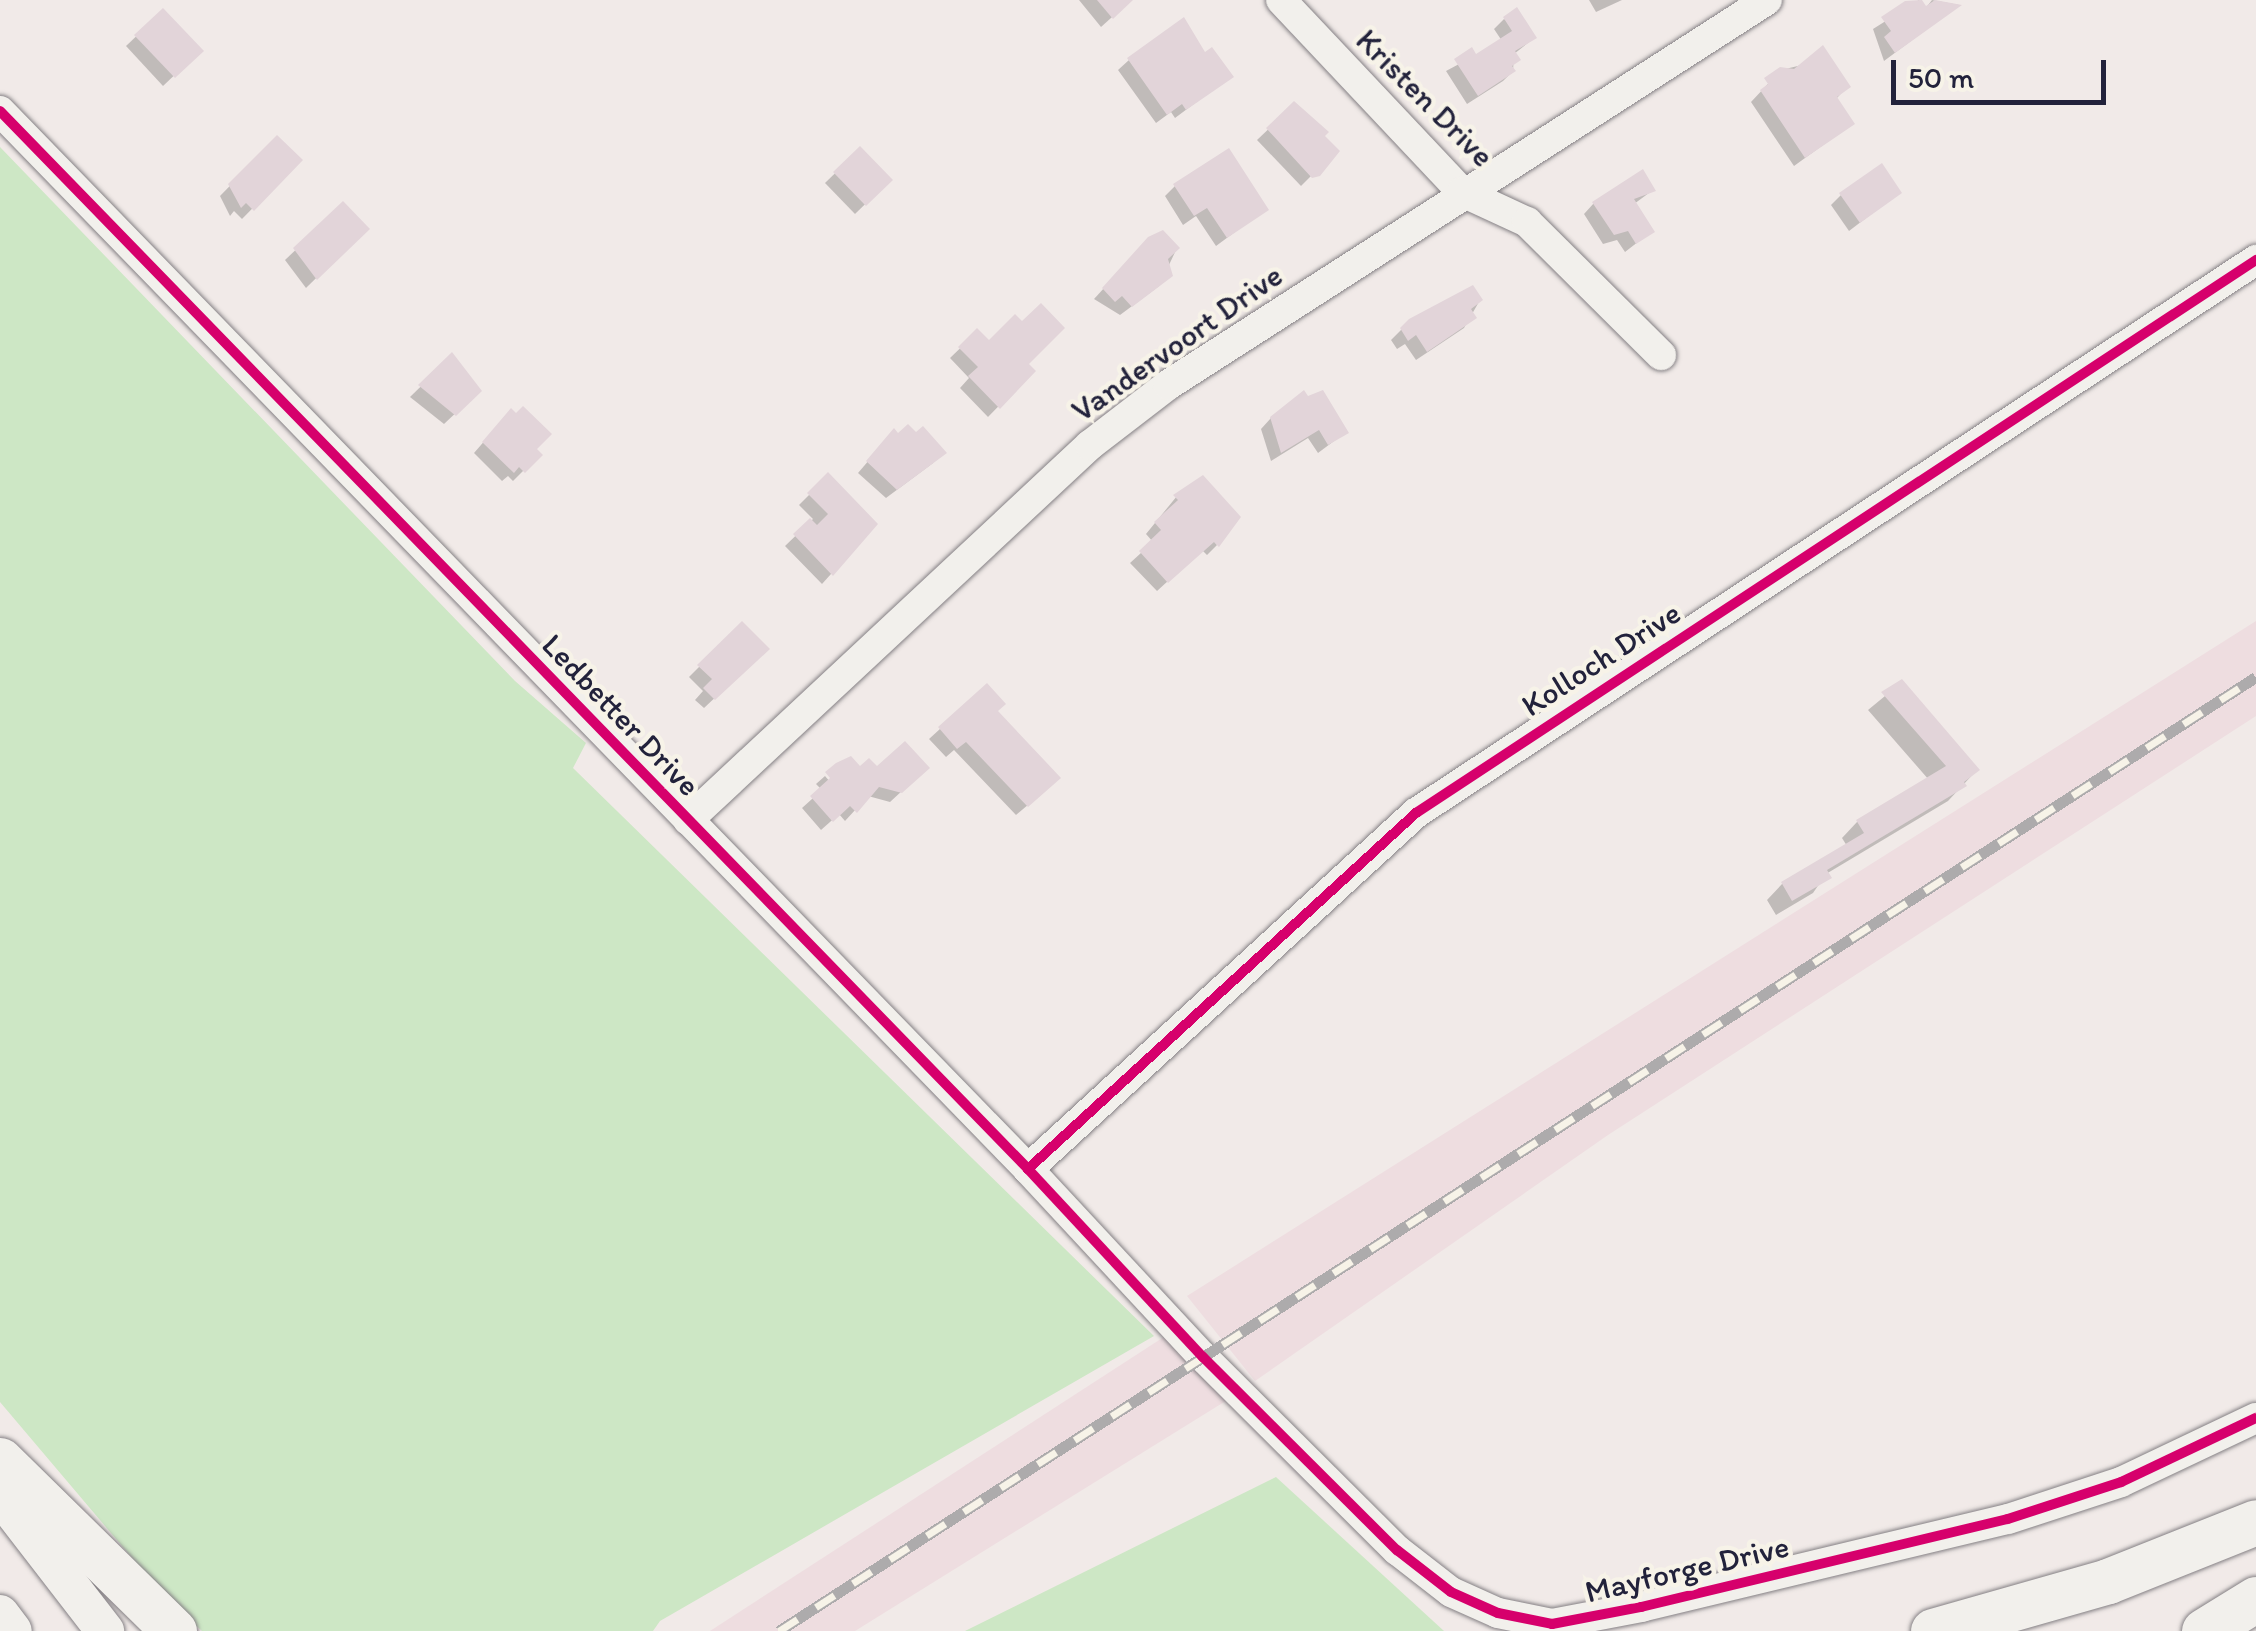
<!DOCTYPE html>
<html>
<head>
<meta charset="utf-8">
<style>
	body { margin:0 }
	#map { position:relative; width:2256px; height:1631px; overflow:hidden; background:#f1eae8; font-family:Itim,sans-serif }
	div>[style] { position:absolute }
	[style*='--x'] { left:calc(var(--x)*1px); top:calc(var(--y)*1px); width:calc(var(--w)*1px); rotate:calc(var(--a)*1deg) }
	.built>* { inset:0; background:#eedde0 }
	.green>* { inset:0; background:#cde7c5 }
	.shadow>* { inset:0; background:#0003 }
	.building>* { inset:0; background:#e2d4d9 }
	.roads { filter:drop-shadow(0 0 2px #848084) drop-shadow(0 0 2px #848084) }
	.minor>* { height:30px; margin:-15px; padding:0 15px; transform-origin:15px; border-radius:15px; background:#f2f0ec }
	.major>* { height:38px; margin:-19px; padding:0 19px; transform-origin:19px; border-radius:19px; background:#f2f0ec }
	.highway>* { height:45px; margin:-22.5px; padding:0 22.5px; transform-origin:22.5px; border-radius:22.5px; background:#f2f0ec }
	.rail>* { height:11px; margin-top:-5.5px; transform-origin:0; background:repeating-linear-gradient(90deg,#f7f3e8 0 22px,#adabac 0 44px); box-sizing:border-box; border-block:2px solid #adabac }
	.cycleway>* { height:10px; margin:-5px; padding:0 5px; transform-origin:5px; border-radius:5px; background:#d6006c }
	span { translate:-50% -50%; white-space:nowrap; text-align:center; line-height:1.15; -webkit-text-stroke:9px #f7f3e8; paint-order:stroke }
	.street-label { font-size:32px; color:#22223b }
	.scale { position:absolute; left:1891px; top:60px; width:215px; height:45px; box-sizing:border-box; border:5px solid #22223b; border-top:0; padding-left:12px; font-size:30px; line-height:35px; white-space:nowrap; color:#22223b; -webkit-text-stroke:8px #f7f3e8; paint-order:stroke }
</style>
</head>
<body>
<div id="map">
	<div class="built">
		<div style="clip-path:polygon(2256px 621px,2256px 716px,1608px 1135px,1255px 1381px,1187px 1296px)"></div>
		<div style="clip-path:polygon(1170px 1333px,1237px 1394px,855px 1631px,710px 1631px)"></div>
	</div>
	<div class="green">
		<div style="clip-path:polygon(0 147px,515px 681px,586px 743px,573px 768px,1154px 1336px,660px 1621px,653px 1631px,202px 1631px,166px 1598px,0 1402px)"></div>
		<div style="clip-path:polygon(1276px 1477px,1444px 1631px,965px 1631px)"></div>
	</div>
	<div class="shadow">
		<div style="clip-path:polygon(1079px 0,1131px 0,1101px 27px)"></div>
		<div style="clip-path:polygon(1589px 0,1622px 0,1596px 12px)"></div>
		<div style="clip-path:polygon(1919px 0,1925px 9px,1932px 0,1959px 5px,1884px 61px,1873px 29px)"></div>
		<div style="clip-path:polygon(163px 11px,200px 51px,163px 86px,126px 46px)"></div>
		<div style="clip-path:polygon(1504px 19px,1534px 38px,1514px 54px,1513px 71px,1503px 81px,1467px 104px,1446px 71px,1502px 41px,1494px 29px)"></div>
		<div style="clip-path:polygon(1205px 56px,1230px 77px,1175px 118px,1171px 112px,1156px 123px,1118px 70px,1129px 60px)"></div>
		<div style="clip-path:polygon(1806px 64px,1847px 87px,1836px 99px,1852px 124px,1794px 166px,1751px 102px,1781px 70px)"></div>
		<div style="clip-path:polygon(1294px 105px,1336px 151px,1301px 186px,1257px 140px)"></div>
		<div style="clip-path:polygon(277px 138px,300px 160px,242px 219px,234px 211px,230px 216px,220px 196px)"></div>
		<div style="clip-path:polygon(860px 149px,890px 180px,855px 214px,825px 183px)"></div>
		<div style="clip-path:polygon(1175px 186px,1266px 209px,1216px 246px,1196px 216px,1183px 225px,1165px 196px)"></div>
		<div style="clip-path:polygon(1653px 190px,1634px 204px,1652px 231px,1625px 252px,1617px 240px,1603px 244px,1584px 214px,1594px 203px)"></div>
		<div style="clip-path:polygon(1899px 193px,1849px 231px,1831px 205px,1841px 195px)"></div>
		<div style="clip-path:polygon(343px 205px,366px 229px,306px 288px,285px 260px)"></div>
		<div style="clip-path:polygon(1177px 248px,1159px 286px,1120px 315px,1094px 299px,1138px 251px)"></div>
		<div style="clip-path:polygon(1472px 288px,1480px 300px,1464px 328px,1416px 360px,1405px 344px,1397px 349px,1391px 340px,1401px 330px)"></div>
		<div style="clip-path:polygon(1022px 324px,1025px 364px,1033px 371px,988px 417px,960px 388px,969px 378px,950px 358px,977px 332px,989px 343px)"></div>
		<div style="clip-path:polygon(452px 356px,479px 391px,444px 424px,410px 397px)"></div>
		<div style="clip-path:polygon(1271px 418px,1346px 432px,1318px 453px,1308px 438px,1271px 461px,1261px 429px)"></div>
		<div style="clip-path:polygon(501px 422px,539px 455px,513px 481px,508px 476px,502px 481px,474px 453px)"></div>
		<div style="clip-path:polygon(894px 431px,933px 463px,886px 498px,858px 473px)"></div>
		<div style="clip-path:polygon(828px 476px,831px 574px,822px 584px,785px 546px,813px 519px,799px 505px)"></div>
		<div style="clip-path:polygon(1177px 496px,1217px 545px,1207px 555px,1202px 550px,1157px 591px,1130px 563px,1153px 542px,1146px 534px)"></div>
		<div style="clip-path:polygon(742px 624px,767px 649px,704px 708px,695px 700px,703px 691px,689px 677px)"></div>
		<div style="clip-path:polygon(1902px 682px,1977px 770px,1948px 801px,1826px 874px,1813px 893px,1776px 915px,1767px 900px,1782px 884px,1847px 846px,1842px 838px,1857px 822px,1929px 780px,1868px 710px)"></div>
		<div style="clip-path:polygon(987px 686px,995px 711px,1048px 788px,1016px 815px,954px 750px,946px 757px,929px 739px)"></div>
		<div style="clip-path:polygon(860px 769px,916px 778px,890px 802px,868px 796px,845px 821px,839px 814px,821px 830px,802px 808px,822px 790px,816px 784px,825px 776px,837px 790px)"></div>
	</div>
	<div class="building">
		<div style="clip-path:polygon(1097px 0,1133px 0,1113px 19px)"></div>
		<div style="clip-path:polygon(1922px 0,1926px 6px,1935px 0,1962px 5px,1895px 53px,1884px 37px,1891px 31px,1881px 17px,1905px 1px)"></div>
		<div style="clip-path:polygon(1517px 7px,1537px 38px,1515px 51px,1521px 60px,1512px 66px,1516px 71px,1478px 96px,1454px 59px,1472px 47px,1476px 54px,1512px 31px,1503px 17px)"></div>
		<div style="clip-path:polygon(163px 8px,204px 51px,175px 78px,134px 35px)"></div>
		<div style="clip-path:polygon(1184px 17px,1205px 52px,1212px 47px,1234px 77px,1186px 110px,1182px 104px,1167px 115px,1127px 58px)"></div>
		<div style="clip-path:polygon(1823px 45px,1851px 87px,1837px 97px,1855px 124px,1805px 158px,1760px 90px,1768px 84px,1764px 78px,1780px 67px,1794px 69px)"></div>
		<div style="clip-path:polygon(1294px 101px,1329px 132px,1325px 136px,1340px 151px,1320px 176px,1312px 178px,1266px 128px)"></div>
		<div style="clip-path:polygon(277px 135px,303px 160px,254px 211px,246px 203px,241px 208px,228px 184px)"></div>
		<div style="clip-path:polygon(860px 146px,893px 180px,866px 206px,833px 172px)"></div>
		<div style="clip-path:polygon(1229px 148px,1269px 210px,1227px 238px,1207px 208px,1194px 216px,1173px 184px)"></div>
		<div style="clip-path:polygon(1882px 163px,1902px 193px,1860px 223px,1839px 193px)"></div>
		<div style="clip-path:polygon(1643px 169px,1656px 191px,1634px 199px,1655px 232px,1636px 244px,1628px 231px,1614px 235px,1592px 202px)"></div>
		<div style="clip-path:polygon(343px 201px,370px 229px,317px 280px,293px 248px)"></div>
		<div style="clip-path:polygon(1163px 230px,1180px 248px,1168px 259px,1173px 276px,1132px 307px,1122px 296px,1115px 302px,1102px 288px,1148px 237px)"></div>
		<div style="clip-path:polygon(1473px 285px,1483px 300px,1471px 309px,1477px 318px,1427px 352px,1416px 335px,1408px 341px,1400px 328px,1409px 319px)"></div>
		<div style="clip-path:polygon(1041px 303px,1065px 328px,1029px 364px,1036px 371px,1000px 409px,968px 376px,978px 367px,958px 347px,977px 328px,989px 340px,1015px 314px,1022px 321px)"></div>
		<div style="clip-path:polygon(452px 352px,482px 391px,456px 416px,418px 385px)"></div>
		<div style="clip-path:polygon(1304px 390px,1308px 396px,1323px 390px,1349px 433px,1328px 445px,1319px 430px,1281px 453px,1270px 417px)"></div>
		<div style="clip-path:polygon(523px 406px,552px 434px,537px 449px,543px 455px,525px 473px,519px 467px,514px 473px,482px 442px,511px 408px,516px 413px)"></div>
		<div style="clip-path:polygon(908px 424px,916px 432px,923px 426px,947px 453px,897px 490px,866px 461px,894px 428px,898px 433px)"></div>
		<div style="clip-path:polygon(828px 472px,878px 524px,833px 576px,793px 534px,810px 518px,817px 525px,828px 514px,807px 493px)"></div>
		<div style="clip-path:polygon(1203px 475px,1241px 517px,1219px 547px,1214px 542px,1168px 583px,1139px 551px,1161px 530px,1154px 522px,1178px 500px,1173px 495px)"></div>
		<div style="clip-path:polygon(742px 621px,770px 649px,715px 700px,703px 688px,712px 679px,697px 665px)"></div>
		<div style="clip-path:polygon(1902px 679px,1980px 770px,1964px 782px,1967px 786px,1827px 870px,1832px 878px,1792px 901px,1781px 882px,1864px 833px,1856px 820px,1946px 766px,1881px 692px)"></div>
		<div style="clip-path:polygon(987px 683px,1006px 704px,998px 711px,1061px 778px,1028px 807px,966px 742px,957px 749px,938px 727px)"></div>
		<div style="clip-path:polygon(905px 741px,930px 768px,902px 793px,879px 787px,857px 813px,850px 806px,833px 822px,810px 796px,830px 778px,825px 772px,836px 763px,851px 756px,860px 766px,869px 758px,877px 766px)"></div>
	</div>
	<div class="roads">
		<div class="minor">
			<div style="--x:1281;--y:0;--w:264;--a:46.7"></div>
			<div style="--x:1462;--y:192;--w:72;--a:24.8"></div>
			<div style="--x:1527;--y:222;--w:189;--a:44.8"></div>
			<div style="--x:0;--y:111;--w:1475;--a:45.82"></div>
			<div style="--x:1028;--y:1169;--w:257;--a:47.1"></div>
			<div style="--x:1203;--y:1357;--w:274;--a:44.9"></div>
			<div style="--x:1397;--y:1550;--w:68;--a:37.9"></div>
			<div style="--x:1451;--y:1592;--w:51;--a:24.1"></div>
			<div style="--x:1498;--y:1613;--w:55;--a:11.5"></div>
			<div style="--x:1552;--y:1624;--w:91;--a:-10.8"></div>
			<div style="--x:1641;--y:1607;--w:377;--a:-13.5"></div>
			<div style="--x:2008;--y:1519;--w:119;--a:-18.1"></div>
			<div style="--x:2121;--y:1482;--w:149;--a:-25.4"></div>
			<div style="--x:688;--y:820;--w:550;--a:-43.01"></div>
			<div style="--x:1090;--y:445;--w:98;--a:-37.6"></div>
			<div style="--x:1168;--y:385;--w:712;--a:-32.73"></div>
			<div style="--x:1028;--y:1169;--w:527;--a:-42.54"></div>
			<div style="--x:1416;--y:813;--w:1006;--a:-33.36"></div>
		</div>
		<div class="major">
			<div style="--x:0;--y:1495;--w:172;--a:52.3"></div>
			<div style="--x:0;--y:1614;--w:21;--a:53"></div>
		</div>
		<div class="highway">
			<div style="--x:0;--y:1460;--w:244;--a:44.5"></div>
			<div style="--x:1933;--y:1631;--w:182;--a:-15.9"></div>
			<div style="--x:2108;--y:1581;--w:159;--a:-21.7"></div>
			<div style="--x:2204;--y:1631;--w:61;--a:-31.6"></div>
		</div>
	</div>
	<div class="rail">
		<div style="--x:779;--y:1631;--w:1758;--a:-32.86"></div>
	</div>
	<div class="cycleway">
		<div style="--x:0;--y:111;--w:1475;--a:45.82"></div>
		<div style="--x:1028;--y:1169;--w:257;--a:47.1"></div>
		<div style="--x:1203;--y:1357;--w:274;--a:44.9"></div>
		<div style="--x:1397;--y:1550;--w:68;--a:37.9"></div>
		<div style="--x:1451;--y:1592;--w:51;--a:24.1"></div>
		<div style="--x:1498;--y:1613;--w:55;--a:11.5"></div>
		<div style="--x:1552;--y:1624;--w:91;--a:-10.8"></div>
		<div style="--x:1641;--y:1607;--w:377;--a:-13.5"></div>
		<div style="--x:2008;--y:1519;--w:119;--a:-18.1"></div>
		<div style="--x:2121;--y:1482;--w:149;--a:-25.4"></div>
		<div style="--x:1028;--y:1169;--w:527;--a:-42.54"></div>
		<div style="--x:1416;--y:813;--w:1006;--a:-33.36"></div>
	</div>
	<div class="street-label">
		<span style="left:1425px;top:98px;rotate:45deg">Kristen Drive</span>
		<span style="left:1177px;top:343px;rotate:-35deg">Vandervoort Drive</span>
		<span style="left:1601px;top:659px;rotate:-33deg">Kolloch Drive</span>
		<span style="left:621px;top:715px;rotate:46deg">Ledbetter Drive</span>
		<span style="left:1687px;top:1569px;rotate:-13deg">Mayforge Drive</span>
	</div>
	<div class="scale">50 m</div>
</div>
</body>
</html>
